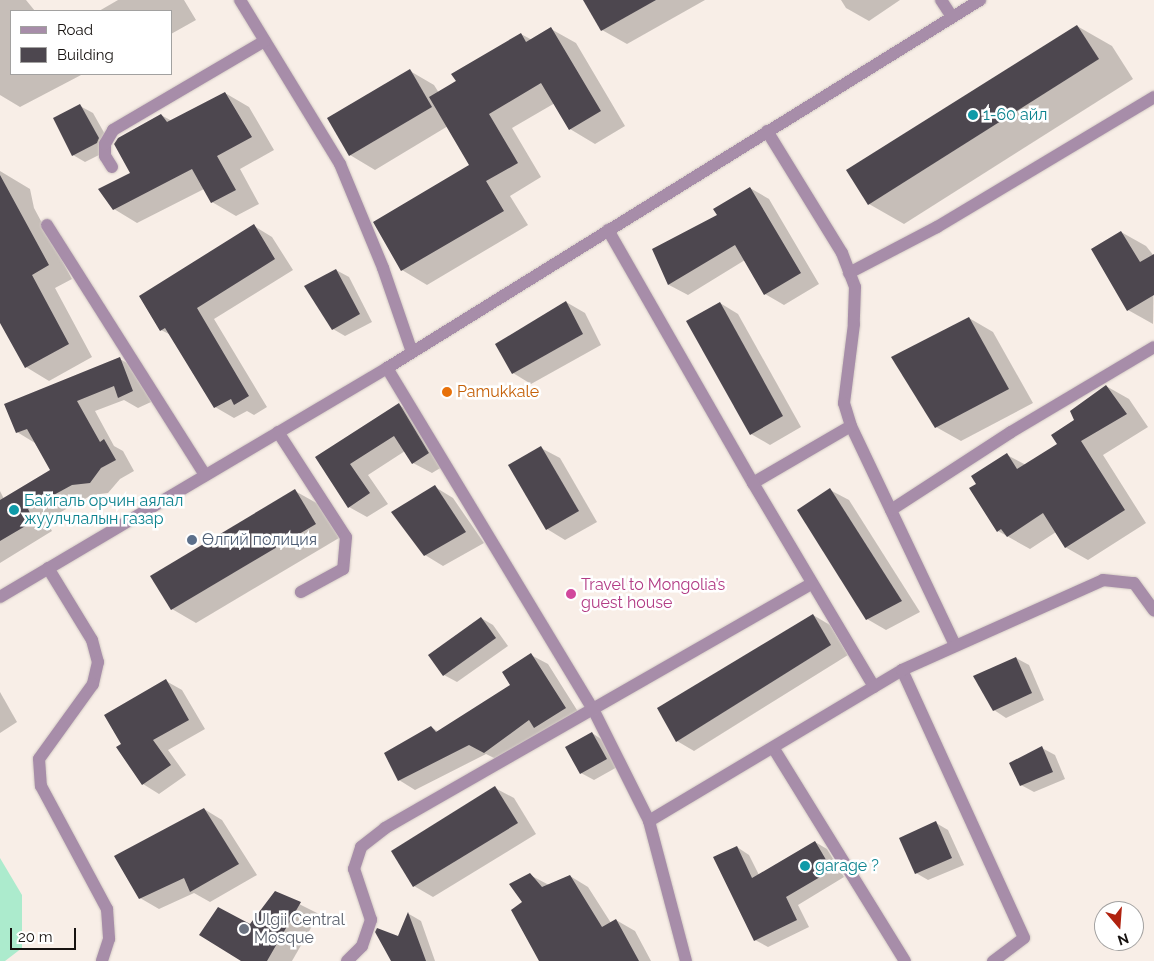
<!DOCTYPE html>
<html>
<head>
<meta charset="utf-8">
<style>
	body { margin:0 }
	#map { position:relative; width:1154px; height:961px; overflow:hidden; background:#f8eee7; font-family:Raleway,sans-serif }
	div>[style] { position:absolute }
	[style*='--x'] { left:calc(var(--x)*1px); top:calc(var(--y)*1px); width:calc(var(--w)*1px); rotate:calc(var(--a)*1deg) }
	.green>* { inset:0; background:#acebcd }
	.shadow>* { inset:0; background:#0003 }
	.building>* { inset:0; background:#4d474f }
	.roads { filter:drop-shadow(0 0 1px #d4cbc5) drop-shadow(0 0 1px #d4cbc5) }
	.minor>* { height:12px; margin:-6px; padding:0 6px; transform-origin:6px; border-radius:6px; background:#a78da9 }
	.dots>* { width:14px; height:14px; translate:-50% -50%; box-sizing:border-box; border:2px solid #fff; border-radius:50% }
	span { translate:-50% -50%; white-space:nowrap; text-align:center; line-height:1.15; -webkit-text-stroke:5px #fff; paint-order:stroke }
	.culture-label { font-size:16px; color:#0d838f }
	.left { translate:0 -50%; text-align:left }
	.food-label { font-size:16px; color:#c56008 }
	.service-label { font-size:16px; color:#4e5e75 }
	.hotel-label { font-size:16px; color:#b23c85 }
	.worship-label { font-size:16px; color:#5b616d }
	.legend { position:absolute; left:10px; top:10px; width:162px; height:65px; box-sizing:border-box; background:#fff; border:1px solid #a2a1a0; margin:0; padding:6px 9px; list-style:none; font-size:15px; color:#171311 }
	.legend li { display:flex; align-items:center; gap:10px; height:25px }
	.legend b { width:25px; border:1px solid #a2a1a0 }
	.north { position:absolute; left:1094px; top:901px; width:50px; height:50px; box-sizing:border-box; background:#fff; border:1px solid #a2a1a0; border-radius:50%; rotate:162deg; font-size:14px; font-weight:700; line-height:20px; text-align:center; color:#171311 }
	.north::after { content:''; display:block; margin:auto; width:18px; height:22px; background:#b0220f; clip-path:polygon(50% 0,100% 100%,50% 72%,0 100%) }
	.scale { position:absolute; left:10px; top:928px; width:66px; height:22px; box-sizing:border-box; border:2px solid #171311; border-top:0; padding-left:6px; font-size:15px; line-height:18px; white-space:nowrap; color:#171311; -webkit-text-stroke:4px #fff; paint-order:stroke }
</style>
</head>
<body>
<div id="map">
	<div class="green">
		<div style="clip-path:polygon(0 858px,22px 895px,22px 948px,5px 961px,0 961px)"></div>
	</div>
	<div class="shadow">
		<div style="clip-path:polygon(0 0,26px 0,35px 11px,11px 11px,11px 74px,83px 74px,20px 107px,0 95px)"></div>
		<div style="clip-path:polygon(118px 0,184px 0,196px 20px,171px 34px,171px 11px,99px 11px)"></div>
		<div style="clip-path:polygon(585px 0,705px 0,627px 44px,602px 30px)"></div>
		<div style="clip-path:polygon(841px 0,900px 0,869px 21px,846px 8px)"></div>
		<div style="clip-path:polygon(1077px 26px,1112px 46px,1133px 79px,904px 224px,869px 204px)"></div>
		<div style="clip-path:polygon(551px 29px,576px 43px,625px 126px,595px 144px,570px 129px,555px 103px,512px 128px,541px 177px,510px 196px,528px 225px,427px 285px,402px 270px,374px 222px,471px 165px,448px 126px,375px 170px,350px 155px,410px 71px,434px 85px,439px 93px,521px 34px,532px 40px)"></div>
		<div style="clip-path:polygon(225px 93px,249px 107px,274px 150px,240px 169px,259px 204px,236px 216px,212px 202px,204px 189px,137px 223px,114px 209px,161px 115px,172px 121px)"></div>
		<div style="clip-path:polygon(80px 106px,93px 113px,111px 145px,109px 150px,85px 162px,73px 155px)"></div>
		<div style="clip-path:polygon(0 171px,30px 189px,34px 208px,72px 279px,55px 288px,92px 357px,49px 381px,26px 367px,0 320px)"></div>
		<div style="clip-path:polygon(750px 188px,769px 199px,819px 284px,784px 305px,765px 294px,745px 260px,688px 295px,669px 285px,653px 250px,719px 215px)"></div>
		<div style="clip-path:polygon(254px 226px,272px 237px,293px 270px,214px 319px,267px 407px,254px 415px,247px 411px,234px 418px,215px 407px,171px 335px,161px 330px)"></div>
		<div style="clip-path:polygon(1121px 232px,1146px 246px,1154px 256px,1153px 324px,1128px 310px)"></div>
		<div style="clip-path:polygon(336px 270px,349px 277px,372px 322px,345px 336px,333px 329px)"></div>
		<div style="clip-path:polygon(566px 302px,585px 313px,601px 345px,531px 384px,513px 373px)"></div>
		<div style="clip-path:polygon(720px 303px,738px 314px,801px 427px,770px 445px,751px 434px)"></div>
		<div style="clip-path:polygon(969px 318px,993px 332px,1033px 403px,961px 441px,936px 427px)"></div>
		<div style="clip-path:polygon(120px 359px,139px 370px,151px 402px,138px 408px,124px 400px,95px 411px,114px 446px,123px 451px,134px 471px,120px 479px,108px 493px,92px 495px,46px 520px,52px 531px,0 563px,0 491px,4px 499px,52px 470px,35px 443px,17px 432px)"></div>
		<div style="clip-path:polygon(1106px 386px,1129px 399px,1148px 427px,1103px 455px,1146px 523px,1088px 560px,1065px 547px,1056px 532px,1030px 549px,998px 531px,978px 484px,1007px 455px,1026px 465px,1059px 444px)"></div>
		<div style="clip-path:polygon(399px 405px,418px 416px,447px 464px,432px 473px,413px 463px,405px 451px,368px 475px,388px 504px,367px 517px,349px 507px,317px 458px)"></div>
		<div style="clip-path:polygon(541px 448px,560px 458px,597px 522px,565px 540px,547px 529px)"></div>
		<div style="clip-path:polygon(435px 487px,453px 498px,484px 543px,443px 566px,425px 555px)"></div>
		<div style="clip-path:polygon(830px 490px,849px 500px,920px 612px,886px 630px,867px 619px)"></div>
		<div style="clip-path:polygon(295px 491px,320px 505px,339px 538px,196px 623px,172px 609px)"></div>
		<div style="clip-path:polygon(813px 615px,830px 625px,848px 655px,694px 751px,677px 741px)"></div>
		<div style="clip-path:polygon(481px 618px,493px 625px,508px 646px,457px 682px,444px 675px)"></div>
		<div style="clip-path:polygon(531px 655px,548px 664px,582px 718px,502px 762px,486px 754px,415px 790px,399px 780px,431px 727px,439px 732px,512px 686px)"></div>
		<div style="clip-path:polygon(1016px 658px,1029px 665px,1044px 700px,1006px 718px,994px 710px)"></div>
		<div style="clip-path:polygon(166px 681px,182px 690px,205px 729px,168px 750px,186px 775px,159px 794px,143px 784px,122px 744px)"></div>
		<div style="clip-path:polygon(0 692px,17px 722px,0 733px)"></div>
		<div style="clip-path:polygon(592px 733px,604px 741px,619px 766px,594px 780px,581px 773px)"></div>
		<div style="clip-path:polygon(1042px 748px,1055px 755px,1065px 779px,1034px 792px,1021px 785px)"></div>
		<div style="clip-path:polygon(495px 788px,514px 798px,536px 834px,433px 897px,414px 886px,393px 851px)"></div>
		<div style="clip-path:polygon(204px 809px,222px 820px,257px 875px,210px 902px,194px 893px,159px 909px,140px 898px)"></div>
		<div style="clip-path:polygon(936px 823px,948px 830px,964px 865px,928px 880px,916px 873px)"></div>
		<div style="clip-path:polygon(815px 842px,827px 849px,844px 877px,798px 905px,809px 927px,768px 947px,755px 940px,737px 847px,749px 855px,759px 875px)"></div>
		<div style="clip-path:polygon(530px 875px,549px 885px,570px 876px,588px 887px,611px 923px,616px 920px,635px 931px,651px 961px,541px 961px,524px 902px)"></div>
		<div style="clip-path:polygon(275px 892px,319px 914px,292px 961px,243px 961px,251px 926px)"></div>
		<div style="clip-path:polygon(409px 914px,421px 921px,435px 961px,392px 961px)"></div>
	</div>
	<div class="building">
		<div style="clip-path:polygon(583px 0,656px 0,601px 31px)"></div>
		<div style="clip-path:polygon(1077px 25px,1099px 59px,868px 205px,846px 170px)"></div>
		<div style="clip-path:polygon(551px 27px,601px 111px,569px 130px,541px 83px,489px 114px,518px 163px,486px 181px,504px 211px,401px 271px,373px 222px,469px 165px,429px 97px,456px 81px,451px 74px,521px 33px,526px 42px)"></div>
		<div style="clip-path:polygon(410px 69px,432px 107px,349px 156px,327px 118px)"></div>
		<div style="clip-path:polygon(225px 92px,252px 137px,217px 156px,236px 190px,211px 203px,192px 169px,113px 210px,98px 189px,130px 173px,114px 144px,118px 138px,161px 114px,167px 122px)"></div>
		<div style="clip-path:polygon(80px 104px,99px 138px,97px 143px,72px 156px,53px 118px)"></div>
		<div style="clip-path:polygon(0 175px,49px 265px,32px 275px,69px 344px,25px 368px,0 323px)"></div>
		<div style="clip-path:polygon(750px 187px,801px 273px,764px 295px,735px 245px,668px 285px,652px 249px,717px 215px,713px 209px)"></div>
		<div style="clip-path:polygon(254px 224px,275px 259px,197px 308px,249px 396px,234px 405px,231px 399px,214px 408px,165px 328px,160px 331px,139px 296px)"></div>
		<div style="clip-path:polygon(1121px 231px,1140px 262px,1154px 254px,1154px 295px,1127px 311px,1091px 249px)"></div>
		<div style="clip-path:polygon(336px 269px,360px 314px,332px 330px,304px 286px)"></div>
		<div style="clip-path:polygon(566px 301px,583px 334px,512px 374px,495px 344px)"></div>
		<div style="clip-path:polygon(720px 302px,783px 416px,750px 435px,686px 321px)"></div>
		<div style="clip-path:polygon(969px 317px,1009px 389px,935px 428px,891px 357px)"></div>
		<div style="clip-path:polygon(120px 357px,133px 391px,118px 398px,114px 386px,77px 401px,100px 442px,104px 439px,116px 460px,101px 468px,90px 483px,72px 485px,28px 509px,34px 521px,0 541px,0 500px,50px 470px,27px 429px,16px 433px,4px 404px)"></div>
		<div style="clip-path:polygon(1106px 385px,1127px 414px,1081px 441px,1125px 510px,1065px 548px,1043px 513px,1007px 537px,1001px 529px,997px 532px,969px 488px,976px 484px,971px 476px,1007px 453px,1017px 469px,1057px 444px,1051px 435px,1074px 420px,1070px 411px)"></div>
		<div style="clip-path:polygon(399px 403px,429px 453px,412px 464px,394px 436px,350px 464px,370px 493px,348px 508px,315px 457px)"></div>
		<div style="clip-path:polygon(541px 446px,579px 511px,546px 530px,508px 465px)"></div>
		<div style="clip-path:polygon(435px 485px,466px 532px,424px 556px,391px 512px)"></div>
		<div style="clip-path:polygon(830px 488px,902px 601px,866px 620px,797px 510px)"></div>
		<div style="clip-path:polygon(295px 489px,316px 524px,171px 610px,150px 576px)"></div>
		<div style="clip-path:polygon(813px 614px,831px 645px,676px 742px,657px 708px)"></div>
		<div style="clip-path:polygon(481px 617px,496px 638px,443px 676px,428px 655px)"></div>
		<div style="clip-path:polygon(531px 653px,566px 708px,534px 728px,529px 720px,484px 753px,469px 745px,398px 781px,384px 753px,431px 726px,436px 732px,510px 685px,502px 672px)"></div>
		<div style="clip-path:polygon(1016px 657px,1032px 693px,993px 711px,973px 676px)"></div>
		<div style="clip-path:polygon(166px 679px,189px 720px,153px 740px,171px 765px,142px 785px,116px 747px,121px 744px,104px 715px)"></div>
		<div style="clip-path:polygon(592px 732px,607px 759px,580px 774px,565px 747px)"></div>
		<div style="clip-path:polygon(1042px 746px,1053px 772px,1020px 786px,1009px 763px)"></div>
		<div style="clip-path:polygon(495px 786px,518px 823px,413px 887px,391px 851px)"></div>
		<div style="clip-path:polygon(204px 808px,239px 864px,190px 892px,184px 878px,139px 899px,114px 856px)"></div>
		<div style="clip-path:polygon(936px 821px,952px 858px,915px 874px,899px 838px)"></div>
		<div style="clip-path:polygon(815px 841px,832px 870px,786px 897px,797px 920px,754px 941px,713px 857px,737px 846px,752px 878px)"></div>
		<div style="clip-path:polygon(530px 873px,542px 887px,570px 875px,602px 927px,616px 919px,639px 961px,539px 961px,511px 910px,522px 902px,509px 884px)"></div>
		<div style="clip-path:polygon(275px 891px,301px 902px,267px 961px,241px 961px,199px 935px,218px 907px,250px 924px)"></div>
		<div style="clip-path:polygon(408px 912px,426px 961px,391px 961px,375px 932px,377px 928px,398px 936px)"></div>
	</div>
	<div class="roads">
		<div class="minor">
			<div style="--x:240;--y:0;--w:192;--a:58.6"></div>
			<div style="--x:340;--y:164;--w:113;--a:67.5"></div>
			<div style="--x:383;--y:268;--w:89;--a:71"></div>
			<div style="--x:941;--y:0;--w:20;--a:57"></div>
			<div style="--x:767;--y:131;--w:143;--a:58.4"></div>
			<div style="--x:842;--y:253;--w:36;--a:69"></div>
			<div style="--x:855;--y:287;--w:37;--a:92"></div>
			<div style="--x:854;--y:324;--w:80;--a:97.2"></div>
			<div style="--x:844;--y:403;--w:24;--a:73"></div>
			<div style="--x:851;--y:426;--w:242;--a:64.6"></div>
			<div style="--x:112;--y:167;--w:13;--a:-122"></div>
			<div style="--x:105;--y:156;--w:12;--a:-90"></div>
			<div style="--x:105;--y:144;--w:16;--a:-60"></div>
			<div style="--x:113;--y:130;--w:176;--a:-30.4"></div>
			<div style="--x:47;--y:225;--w:296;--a:57.7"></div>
			<div style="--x:608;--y:230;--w:292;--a:60.2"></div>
			<div style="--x:753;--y:483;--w:113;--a:-30.2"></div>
			<div style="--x:849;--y:273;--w:99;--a:-27.6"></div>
			<div style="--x:937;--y:227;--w:253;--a:-30.9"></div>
			<div style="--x:387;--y:368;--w:398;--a:58.9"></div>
			<div style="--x:593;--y:709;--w:125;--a:63.4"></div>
			<div style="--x:649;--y:821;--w:145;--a:75.2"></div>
			<div style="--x:278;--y:432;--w:125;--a:57.1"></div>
			<div style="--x:346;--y:537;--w:32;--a:95"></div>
			<div style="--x:343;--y:569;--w:48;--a:151.3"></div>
			<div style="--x:753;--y:483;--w:237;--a:59.3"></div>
			<div style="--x:891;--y:510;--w:143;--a:-33"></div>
			<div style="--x:1011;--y:432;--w:166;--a:-30.7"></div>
			<div style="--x:48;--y:568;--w:84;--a:58.6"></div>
			<div style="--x:92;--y:640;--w:23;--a:75"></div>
			<div style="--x:98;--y:662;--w:23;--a:103"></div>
			<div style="--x:93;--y:684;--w:92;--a:125.8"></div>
			<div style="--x:39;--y:759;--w:27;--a:86"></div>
			<div style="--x:41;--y:786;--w:140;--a:61.8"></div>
			<div style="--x:107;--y:909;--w:30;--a:86"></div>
			<div style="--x:109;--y:939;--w:23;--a:108"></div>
			<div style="--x:0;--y:597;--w:450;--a:-30.6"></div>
			<div style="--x:387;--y:368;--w:698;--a:-31.82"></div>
			<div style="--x:902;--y:670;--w:294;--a:65.5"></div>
			<div style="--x:1024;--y:938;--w:39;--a:143"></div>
			<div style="--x:774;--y:749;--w:249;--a:58.3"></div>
			<div style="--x:649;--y:821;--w:295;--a:-30.8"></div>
			<div style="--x:902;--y:670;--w:220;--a:-24.1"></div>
			<div style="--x:1103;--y:580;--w:31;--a:6"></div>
			<div style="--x:1134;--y:583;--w:34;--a:54"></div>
			<div style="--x:347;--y:961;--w:21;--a:-45"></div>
			<div style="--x:362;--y:946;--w:28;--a:-71"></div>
			<div style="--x:371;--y:920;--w:54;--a:-108.4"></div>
			<div style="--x:354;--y:869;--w:23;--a:-72"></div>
			<div style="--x:361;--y:847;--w:31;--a:-38"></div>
			<div style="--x:385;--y:828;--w:492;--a:-29.8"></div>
		</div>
	</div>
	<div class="dots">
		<div style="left:973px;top:115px;background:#0f9aa8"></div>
		<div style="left:447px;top:392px;background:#e8710a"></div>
		<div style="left:14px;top:510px;background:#0f9aa8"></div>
		<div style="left:192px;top:540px;background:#5c6f8a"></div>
		<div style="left:571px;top:594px;background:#d1479c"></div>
		<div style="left:805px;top:866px;background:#0f9aa8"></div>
		<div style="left:244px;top:929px;background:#6b7280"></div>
	</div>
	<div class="culture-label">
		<span class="left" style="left:983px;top:115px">1-60 айл</span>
		<span class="left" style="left:24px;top:510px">Байгаль орчин аялал<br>жуулчлалын газар</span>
		<span class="left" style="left:815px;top:866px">garage ?</span>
	</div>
	<div class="food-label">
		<span class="left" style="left:457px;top:392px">Pamukkale</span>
	</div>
	<div class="service-label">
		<span class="left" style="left:202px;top:540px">Өлгий полиция</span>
	</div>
	<div class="hotel-label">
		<span class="left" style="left:581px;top:594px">Travel to Mongolia’s<br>guest house</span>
	</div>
	<div class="worship-label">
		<span class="left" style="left:254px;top:929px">Ulgii Central<br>Mosque</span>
	</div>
	<ul class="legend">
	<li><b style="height:6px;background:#a78da9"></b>Road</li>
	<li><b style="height:14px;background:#4d474f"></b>Building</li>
	</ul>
	<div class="north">N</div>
	<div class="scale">20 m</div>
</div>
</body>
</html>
